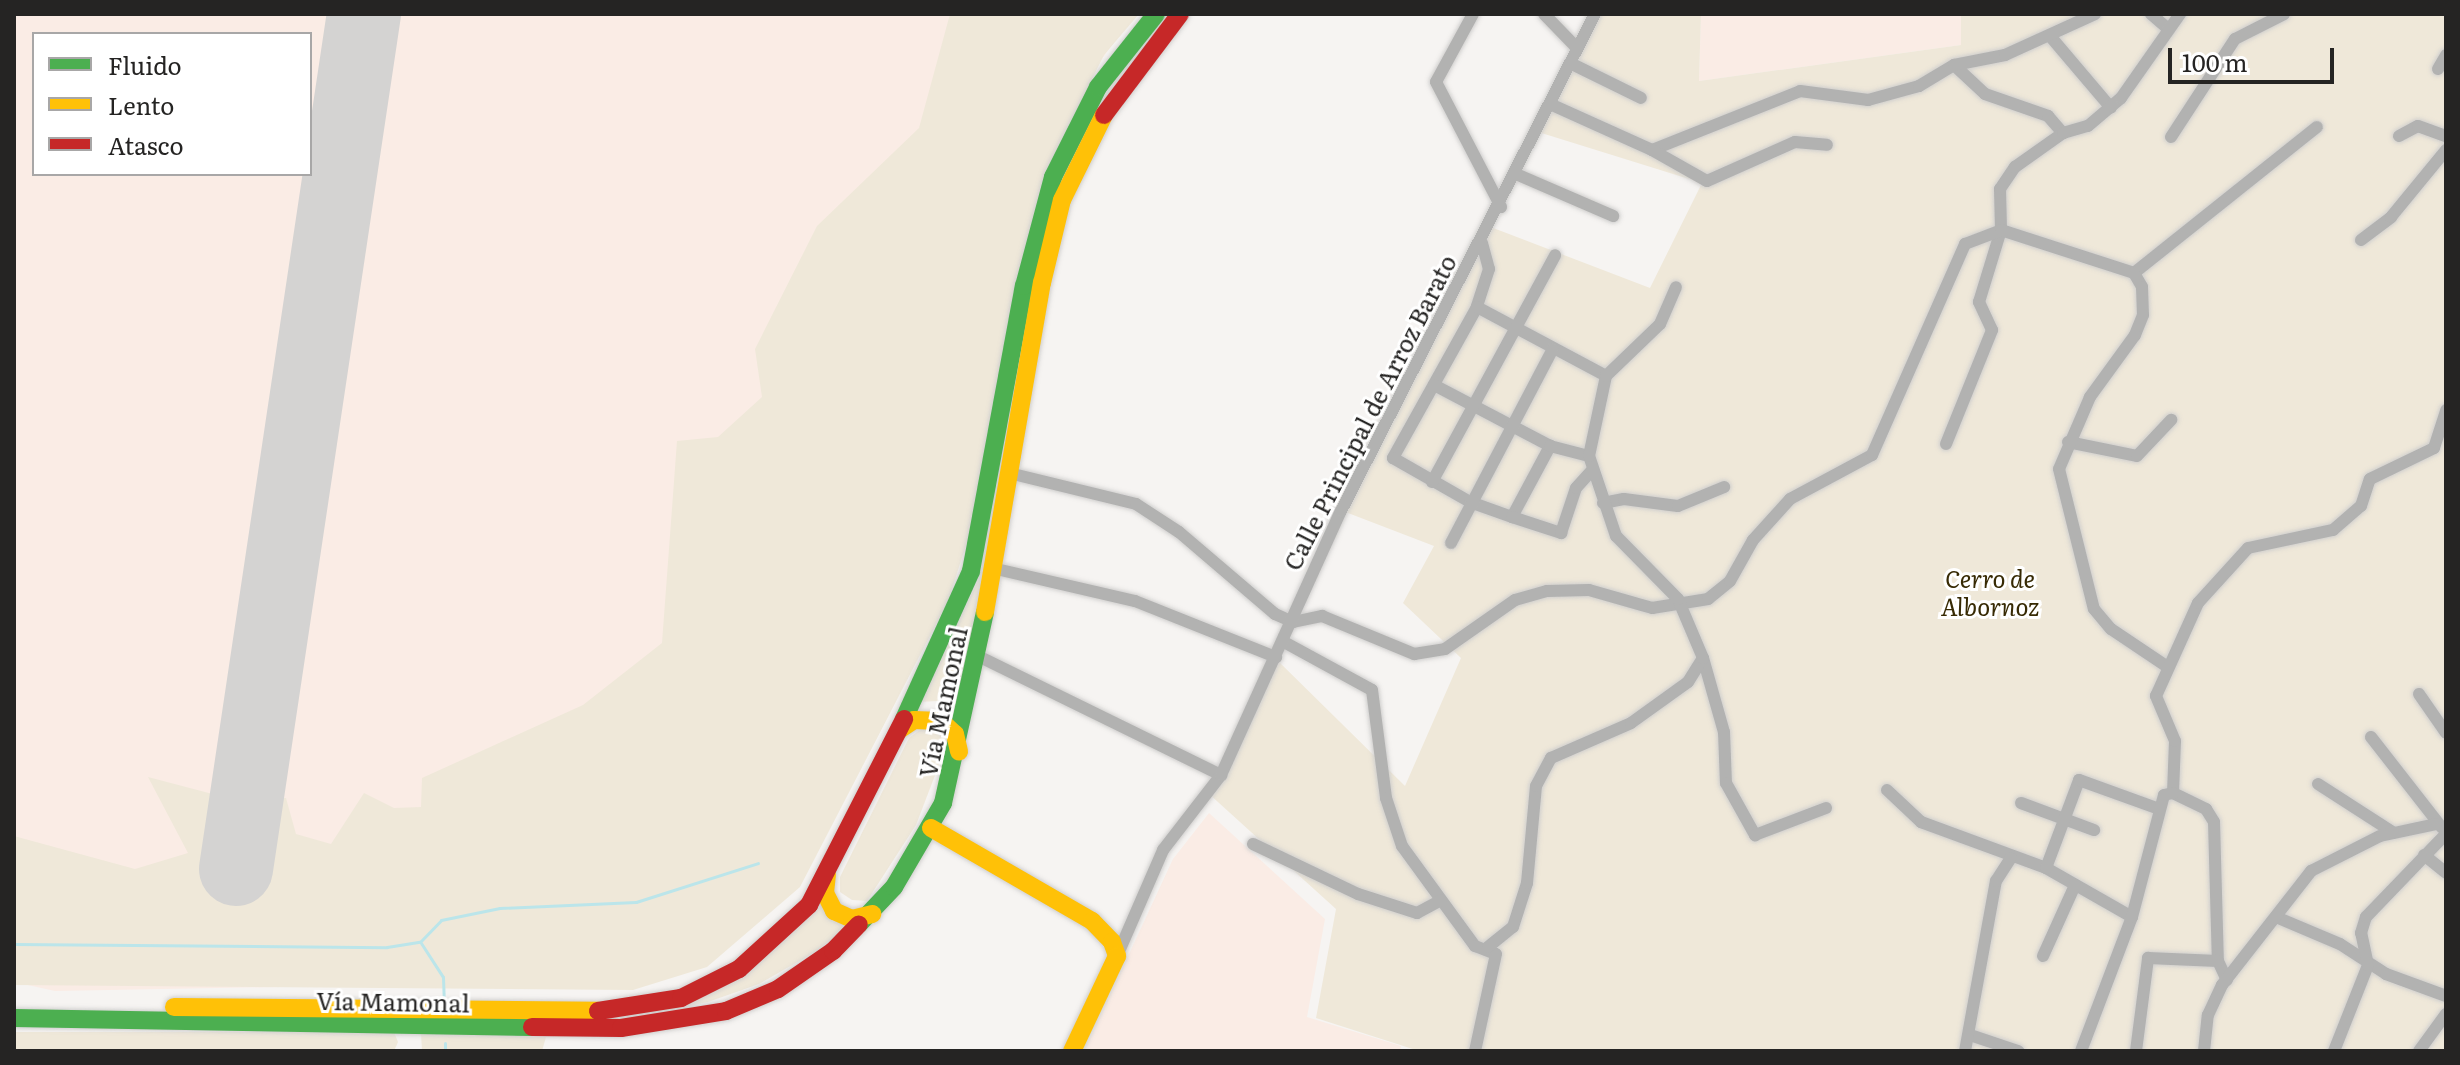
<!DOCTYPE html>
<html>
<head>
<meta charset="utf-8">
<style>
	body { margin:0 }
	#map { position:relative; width:2460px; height:1065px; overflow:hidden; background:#f6f4f2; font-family:Literata,serif }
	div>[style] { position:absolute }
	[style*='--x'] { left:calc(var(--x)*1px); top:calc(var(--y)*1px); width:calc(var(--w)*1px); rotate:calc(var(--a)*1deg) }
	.industrial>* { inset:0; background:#faece5 }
	.green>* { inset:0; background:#efe8d9 }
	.stream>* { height:3px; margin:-1.5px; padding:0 1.5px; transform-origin:1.5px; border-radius:1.5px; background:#bbe5ea }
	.runway>* { height:74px; margin:-37px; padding:0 37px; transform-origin:37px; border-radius:37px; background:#d4d3d2 }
	.roads { filter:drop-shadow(0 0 2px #d0cfce) drop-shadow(0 0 2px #d0cfce) }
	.street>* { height:12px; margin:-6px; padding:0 6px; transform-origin:6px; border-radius:6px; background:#b2b2b1 }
	.fast>* { height:18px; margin:-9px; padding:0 9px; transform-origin:9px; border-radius:9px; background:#4caf50 }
	.slow>* { height:18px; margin:-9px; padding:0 9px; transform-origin:9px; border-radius:9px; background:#ffc107 }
	.jam>* { height:18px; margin:-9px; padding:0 9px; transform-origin:9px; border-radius:9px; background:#c62828 }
	span { translate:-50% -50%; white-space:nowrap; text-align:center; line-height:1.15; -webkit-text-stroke:6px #fff; paint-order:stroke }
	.street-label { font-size:24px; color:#252423 }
	.park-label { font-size:24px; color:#372a04; font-style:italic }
	.frame { position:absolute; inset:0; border:16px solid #252423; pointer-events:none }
	.legend { position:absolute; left:32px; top:32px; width:280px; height:144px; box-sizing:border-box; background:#fff; border:2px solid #a8a7a7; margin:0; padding:10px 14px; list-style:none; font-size:24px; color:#252423 }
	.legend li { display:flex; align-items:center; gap:16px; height:40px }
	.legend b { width:40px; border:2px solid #a8a7a7 }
	.scale { position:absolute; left:2168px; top:48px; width:166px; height:36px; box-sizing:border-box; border:4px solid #252423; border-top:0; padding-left:10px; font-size:24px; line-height:28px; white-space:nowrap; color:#252423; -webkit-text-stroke:6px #fff; paint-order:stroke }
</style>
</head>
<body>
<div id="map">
	<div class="industrial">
		<div style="clip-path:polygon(evenodd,14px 14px,1134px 14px,443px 984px,55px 991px,14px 982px,14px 14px,34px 34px,310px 34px,310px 174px,34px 174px,34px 34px)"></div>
		<div style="clip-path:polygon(1701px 14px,1961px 14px,1961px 45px,1699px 81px)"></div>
		<div style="clip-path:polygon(1209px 813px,1325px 919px,1307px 1017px,1401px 1046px,1400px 1051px,1084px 1051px,1173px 859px)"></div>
	</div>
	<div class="green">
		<div style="clip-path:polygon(950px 14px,1139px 14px,1104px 55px,1044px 175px,969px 536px,948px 601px,800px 887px,707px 967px,633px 990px,14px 985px,14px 836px,135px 869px,188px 853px,148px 777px,224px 797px,286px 798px,296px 834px,331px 844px,364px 793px,394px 808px,421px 807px,422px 778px,583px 705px,662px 643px,677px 441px,718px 437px,762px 397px,755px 349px,817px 226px,919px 128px)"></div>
		<div style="clip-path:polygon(1592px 14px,1701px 14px,1699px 81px,1961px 45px,1961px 14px,2446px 14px,2446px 1051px,1419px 1051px,1316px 1018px,1336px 909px,1208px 793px,1275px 658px,1405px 786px,1461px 658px,1403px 603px,1434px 546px,1335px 508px,1488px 226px,1650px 288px,1702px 183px,1535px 131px)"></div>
		<div style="clip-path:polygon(986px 565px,958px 714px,938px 701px,918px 702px)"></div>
		<div style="clip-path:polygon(928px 724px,945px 733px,947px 744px,916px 825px,867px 901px,852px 900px,840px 892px,840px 877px,909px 738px)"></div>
		<div style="clip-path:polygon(816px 899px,832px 921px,849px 926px,815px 952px,759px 984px,708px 1002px,617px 1020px,707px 991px)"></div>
		<div style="clip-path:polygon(14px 1032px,394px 1032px,398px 1042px,394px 1051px,14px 1051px)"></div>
		<div style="clip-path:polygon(421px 1033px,546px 1037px,542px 1051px,422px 1051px)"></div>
	</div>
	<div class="stream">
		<div style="--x:421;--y:943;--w:40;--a:57.1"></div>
		<div style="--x:443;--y:977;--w:24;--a:88"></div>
		<div style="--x:14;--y:944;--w:373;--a:0.5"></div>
		<div style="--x:387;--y:947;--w:33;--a:-9"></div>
		<div style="--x:420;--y:942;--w:30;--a:-46"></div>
		<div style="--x:441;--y:920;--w:60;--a:-11.5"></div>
		<div style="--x:500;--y:908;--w:136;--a:-2.5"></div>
		<div style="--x:636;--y:902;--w:128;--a:-17.7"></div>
		<div style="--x:445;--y:1043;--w:8;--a:90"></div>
	</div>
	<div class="runway">
		<div style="--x:236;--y:869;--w:865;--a:-81.49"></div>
	</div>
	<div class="roads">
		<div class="street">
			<div style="--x:1473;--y:14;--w:77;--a:118.6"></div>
			<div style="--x:1436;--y:82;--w:141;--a:62.5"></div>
			<div style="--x:1544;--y:14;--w:47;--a:45.9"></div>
			<div style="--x:2151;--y:14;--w:21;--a:41"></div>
			<div style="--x:2050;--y:36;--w:94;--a:49.7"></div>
			<div style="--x:1570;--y:63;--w:79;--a:26.2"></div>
			<div style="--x:1954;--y:65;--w:42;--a:43.1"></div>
			<div style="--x:1985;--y:94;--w:67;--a:19.2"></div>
			<div style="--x:2048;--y:116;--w:23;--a:49"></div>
			<div style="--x:2438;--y:69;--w:16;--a:-60"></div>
			<div style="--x:1550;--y:104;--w:112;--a:24.3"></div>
			<div style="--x:1652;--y:150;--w:159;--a:-21.7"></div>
			<div style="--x:1800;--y:91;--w:69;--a:7.5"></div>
			<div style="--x:1868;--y:100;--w:53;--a:-15.4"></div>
			<div style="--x:1919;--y:86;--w:41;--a:-31"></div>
			<div style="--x:1954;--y:65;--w:52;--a:-11.1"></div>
			<div style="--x:2005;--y:55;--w:99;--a:-24.5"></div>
			<div style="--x:2399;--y:136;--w:21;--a:-28"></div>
			<div style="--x:2418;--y:126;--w:30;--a:20"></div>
			<div style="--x:2171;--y:137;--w:117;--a:-56.9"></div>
			<div style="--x:2235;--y:39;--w:55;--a:-27"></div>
			<div style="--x:1652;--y:150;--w:63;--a:29.4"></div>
			<div style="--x:1707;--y:181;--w:96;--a:-23.9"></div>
			<div style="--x:1795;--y:142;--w:32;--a:5"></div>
			<div style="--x:1516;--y:174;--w:106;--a:23.4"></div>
			<div style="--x:2361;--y:240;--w:38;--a:-37"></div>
			<div style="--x:2391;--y:217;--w:87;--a:-50.6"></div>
			<div style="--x:1482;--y:243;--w:27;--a:75"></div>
			<div style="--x:1489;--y:269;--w:40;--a:108"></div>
			<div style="--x:1477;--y:307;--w:173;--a:119.1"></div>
			<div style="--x:1393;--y:458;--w:89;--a:29.7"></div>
			<div style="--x:1470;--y:502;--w:45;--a:19.7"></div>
			<div style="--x:1512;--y:517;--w:81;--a:-61.8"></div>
			<div style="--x:2134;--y:273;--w:234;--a:-38.6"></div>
			<div style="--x:1477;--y:307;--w:146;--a:28.1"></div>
			<div style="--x:1434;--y:385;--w:131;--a:27.7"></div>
			<div style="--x:1550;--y:446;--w:40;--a:14.4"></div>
			<div style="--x:2068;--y:442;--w:70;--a:11.5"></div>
			<div style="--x:2137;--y:456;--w:50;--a:-46.6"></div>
			<div style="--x:1946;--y:444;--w:123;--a:-68"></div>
			<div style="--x:1992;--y:330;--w:31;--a:-115"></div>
			<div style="--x:1979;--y:302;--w:75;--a:-73"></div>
			<div style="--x:2001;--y:230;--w:41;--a:-91.4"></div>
			<div style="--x:2000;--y:189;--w:27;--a:-56"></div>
			<div style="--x:2015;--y:167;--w:59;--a:-35.3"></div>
			<div style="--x:2063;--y:133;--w:26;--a:-16"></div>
			<div style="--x:2088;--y:126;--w:43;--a:-40.3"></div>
			<div style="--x:2121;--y:98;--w:103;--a:-54.9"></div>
			<div style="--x:1009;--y:473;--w:131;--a:13.7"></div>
			<div style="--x:1136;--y:504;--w:51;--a:33.1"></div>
			<div style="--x:1179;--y:532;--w:126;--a:40.5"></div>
			<div style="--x:1275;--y:614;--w:20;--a:24"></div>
			<div style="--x:1293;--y:622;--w:30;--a:-12"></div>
			<div style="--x:1322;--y:616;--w:100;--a:22.4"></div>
			<div style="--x:1414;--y:654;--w:31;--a:-9"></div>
			<div style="--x:1445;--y:649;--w:85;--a:-35"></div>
			<div style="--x:1515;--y:600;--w:33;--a:-16"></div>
			<div style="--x:1547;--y:591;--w:42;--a:-1.4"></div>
			<div style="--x:1589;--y:590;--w:66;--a:15.9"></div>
			<div style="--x:1652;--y:608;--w:57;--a:-9.1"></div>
			<div style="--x:1708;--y:599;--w:28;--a:-39"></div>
			<div style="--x:1730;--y:581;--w:47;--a:-60.7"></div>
			<div style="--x:1753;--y:540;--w:55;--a:-47.9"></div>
			<div style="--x:1790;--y:499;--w:93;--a:-28.2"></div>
			<div style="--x:1872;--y:455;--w:231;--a:-66.2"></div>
			<div style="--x:1965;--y:244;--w:39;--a:-21"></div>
			<div style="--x:2001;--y:230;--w:140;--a:17.9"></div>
			<div style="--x:2134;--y:273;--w:16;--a:60"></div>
			<div style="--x:2142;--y:287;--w:28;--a:88"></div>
			<div style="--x:2143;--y:315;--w:22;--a:112"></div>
			<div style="--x:2135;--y:335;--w:77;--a:126"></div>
			<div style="--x:2090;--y:397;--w:78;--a:113.3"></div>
			<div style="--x:2059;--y:469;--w:144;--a:76"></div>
			<div style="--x:2094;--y:609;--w:26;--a:50"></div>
			<div style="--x:2111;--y:629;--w:66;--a:33.9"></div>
			<div style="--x:1432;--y:482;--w:258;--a:-61.5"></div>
			<div style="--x:1603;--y:503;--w:21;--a:-11"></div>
			<div style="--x:1624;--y:499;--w:54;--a:7.4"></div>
			<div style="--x:1678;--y:506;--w:50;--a:-22.4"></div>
			<div style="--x:1512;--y:517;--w:52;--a:18.1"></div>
			<div style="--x:1561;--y:533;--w:47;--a:-71.6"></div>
			<div style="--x:1576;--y:488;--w:25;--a:-48"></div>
			<div style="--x:1451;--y:543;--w:219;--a:-62.3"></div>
			<div style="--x:992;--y:568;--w:147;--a:13"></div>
			<div style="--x:1135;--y:601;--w:152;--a:21.7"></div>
			<div style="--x:1284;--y:642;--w:100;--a:28.6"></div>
			<div style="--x:1372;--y:690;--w:109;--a:82.6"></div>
			<div style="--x:1386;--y:798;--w:51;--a:71.6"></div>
			<div style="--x:1402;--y:846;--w:124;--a:53.9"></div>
			<div style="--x:1475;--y:946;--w:22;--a:21"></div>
			<div style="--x:1496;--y:954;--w:99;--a:102.2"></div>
			<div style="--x:978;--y:656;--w:271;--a:26.1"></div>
			<div style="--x:1703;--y:658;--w:77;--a:74.2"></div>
			<div style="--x:1724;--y:732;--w:51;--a:87.8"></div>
			<div style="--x:1726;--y:783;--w:60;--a:60.9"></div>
			<div style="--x:1755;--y:835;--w:76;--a:-20.8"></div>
			<div style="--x:2419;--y:694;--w:47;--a:55.3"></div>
			<div style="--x:2371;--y:737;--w:115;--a:52"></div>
			<div style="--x:2318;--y:784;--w:90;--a:32.8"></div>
			<div style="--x:1887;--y:790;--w:47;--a:43.3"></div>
			<div style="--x:1921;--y:822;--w:133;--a:20.2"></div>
			<div style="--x:2046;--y:868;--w:99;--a:29.7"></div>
			<div style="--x:2173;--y:793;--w:52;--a:-87.8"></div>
			<div style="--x:2175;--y:741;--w:49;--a:-112.9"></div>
			<div style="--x:2156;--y:696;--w:102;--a:-65.7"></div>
			<div style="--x:2198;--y:603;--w:74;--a:-47.7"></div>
			<div style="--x:2248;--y:548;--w:87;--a:-12"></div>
			<div style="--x:2333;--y:530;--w:37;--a:-41"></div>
			<div style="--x:2361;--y:506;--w:28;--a:-72"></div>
			<div style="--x:2370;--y:479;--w:71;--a:-25.8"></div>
			<div style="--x:2434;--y:448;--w:40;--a:-72"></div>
			<div style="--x:2173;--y:793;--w:37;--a:26"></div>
			<div style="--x:2206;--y:809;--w:15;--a:58"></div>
			<div style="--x:2214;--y:822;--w:139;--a:88.4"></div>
			<div style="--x:2218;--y:961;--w:21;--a:65"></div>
			<div style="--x:2021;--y:803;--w:78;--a:20.3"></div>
			<div style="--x:1253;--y:844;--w:116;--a:25.5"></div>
			<div style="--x:1358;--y:894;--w:62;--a:17.9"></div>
			<div style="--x:1417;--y:913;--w:27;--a:-28"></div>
			<div style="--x:2424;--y:855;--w:28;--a:39"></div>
			<div style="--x:2046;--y:868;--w:94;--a:-69.4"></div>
			<div style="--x:2079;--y:780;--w:85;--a:19.9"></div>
			<div style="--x:2276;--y:917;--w:69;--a:22.9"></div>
			<div style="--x:2340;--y:944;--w:55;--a:33.1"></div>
			<div style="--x:2386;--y:974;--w:64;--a:20.1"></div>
			<div style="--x:1488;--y:947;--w:32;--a:-39"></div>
			<div style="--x:1513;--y:927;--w:46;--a:-72.3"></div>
			<div style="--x:1527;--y:883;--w:97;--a:-84.7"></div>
			<div style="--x:1536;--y:786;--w:32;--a:-62"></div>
			<div style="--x:1551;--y:758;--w:87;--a:-23.6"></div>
			<div style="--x:1631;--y:723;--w:70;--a:-35.7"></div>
			<div style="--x:1688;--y:682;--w:28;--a:-58"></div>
			<div style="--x:1703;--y:658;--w:64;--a:-113"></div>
			<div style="--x:1678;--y:599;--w:88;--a:-134.5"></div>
			<div style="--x:1616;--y:536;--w:84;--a:-108.6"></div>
			<div style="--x:1589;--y:456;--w:82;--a:-78"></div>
			<div style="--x:1606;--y:376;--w:75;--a:-43.9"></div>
			<div style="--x:1660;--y:324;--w:40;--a:-66.6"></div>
			<div style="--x:1117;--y:956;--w:116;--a:-66.5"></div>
			<div style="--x:1163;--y:850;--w:95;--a:-52.3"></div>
			<div style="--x:1221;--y:775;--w:290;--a:-65.6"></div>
			<div style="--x:1341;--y:511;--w:558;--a:-62.93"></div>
			<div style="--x:2043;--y:956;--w:78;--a:-65.7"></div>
			<div style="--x:1970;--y:1035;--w:51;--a:18.4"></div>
			<div style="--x:1965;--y:1051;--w:173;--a:-79.7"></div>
			<div style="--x:1996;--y:881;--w:27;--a:-57"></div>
			<div style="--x:2081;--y:1051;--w:143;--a:-69.2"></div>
			<div style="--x:2132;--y:917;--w:126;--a:-75.3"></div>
			<div style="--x:2164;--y:795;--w:9;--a:-13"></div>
			<div style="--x:2136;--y:1051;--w:94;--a:-82.6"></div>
			<div style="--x:2148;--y:958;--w:70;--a:2.5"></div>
			<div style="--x:2204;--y:1051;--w:36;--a:-84"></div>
			<div style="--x:2208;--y:1015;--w:33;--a:-65"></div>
			<div style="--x:2222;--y:985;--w:145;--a:-52"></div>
			<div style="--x:2311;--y:871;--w:77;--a:-26.9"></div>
			<div style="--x:2380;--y:836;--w:57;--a:-12.1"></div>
			<div style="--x:2334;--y:1051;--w:92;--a:-68.4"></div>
			<div style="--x:2368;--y:965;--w:33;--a:-102"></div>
			<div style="--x:2361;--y:933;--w:17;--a:-73"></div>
			<div style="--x:2366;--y:917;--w:115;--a:-46.1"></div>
			<div style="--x:2419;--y:1051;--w:46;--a:-53.9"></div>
		</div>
		<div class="fast">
			<div style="--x:904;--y:719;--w:162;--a:-65.6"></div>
			<div style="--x:971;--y:571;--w:290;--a:-79.5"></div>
			<div style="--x:1024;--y:286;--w:113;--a:-75.1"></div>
			<div style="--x:1053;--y:177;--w:101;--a:-63.4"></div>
			<div style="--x:1098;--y:87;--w:93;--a:-51.5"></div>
			<div style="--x:859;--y:924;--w:51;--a:-46.6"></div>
			<div style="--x:894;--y:887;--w:97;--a:-59.7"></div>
			<div style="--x:943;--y:803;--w:196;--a:-77.6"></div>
			<div style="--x:14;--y:1018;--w:518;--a:1"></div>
		</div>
		<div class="slow">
			<div style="--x:985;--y:612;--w:334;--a:-80.2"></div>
			<div style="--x:1042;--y:283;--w:85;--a:-76.5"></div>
			<div style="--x:1062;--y:200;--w:95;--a:-63.7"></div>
			<div style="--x:899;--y:730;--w:18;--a:-34"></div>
			<div style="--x:914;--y:720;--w:27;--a:2"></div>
			<div style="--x:941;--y:721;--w:19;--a:43"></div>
			<div style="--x:955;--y:734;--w:18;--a:77"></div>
			<div style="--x:931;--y:828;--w:186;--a:30"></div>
			<div style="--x:1092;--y:921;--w:29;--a:46"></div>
			<div style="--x:1112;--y:942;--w:15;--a:70"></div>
			<div style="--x:1117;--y:956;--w:105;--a:115.3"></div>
			<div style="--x:827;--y:874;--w:19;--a:96"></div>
			<div style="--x:825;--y:893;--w:20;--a:63"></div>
			<div style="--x:834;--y:911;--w:20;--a:24"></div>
			<div style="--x:852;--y:919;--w:21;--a:-14"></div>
			<div style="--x:174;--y:1007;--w:424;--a:0.5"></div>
		</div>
		<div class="jam">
			<div style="--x:1104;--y:115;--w:126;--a:-53"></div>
			<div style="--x:598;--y:1011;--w:84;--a:-8.9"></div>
			<div style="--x:681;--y:998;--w:65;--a:-26.6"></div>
			<div style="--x:739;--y:969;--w:95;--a:-42.4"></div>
			<div style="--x:809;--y:905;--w:209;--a:-62.9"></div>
			<div style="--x:532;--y:1027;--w:89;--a:0.6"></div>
			<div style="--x:621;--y:1028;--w:106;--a:-9.2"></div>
			<div style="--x:726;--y:1011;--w:56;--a:-22.9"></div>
			<div style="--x:778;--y:989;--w:67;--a:-34.6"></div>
			<div style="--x:833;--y:951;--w:37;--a:-46"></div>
		</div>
	</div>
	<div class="street-label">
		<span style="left:1369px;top:412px;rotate:-63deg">Calle Principal de Arroz Barato</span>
		<span style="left:942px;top:702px;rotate:-78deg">Vía Mamonal</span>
		<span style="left:393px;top:1001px;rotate:1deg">Vía Mamonal</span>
	</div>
	<div class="park-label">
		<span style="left:1990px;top:592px">Cerro de<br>Albornoz</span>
	</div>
	<div class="frame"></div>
	<ul class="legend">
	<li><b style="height:10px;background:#4caf50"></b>Fluido</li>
	<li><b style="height:10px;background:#ffc107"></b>Lento</li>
	<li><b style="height:10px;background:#c62828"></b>Atasco</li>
	</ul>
	<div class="scale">100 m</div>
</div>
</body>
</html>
